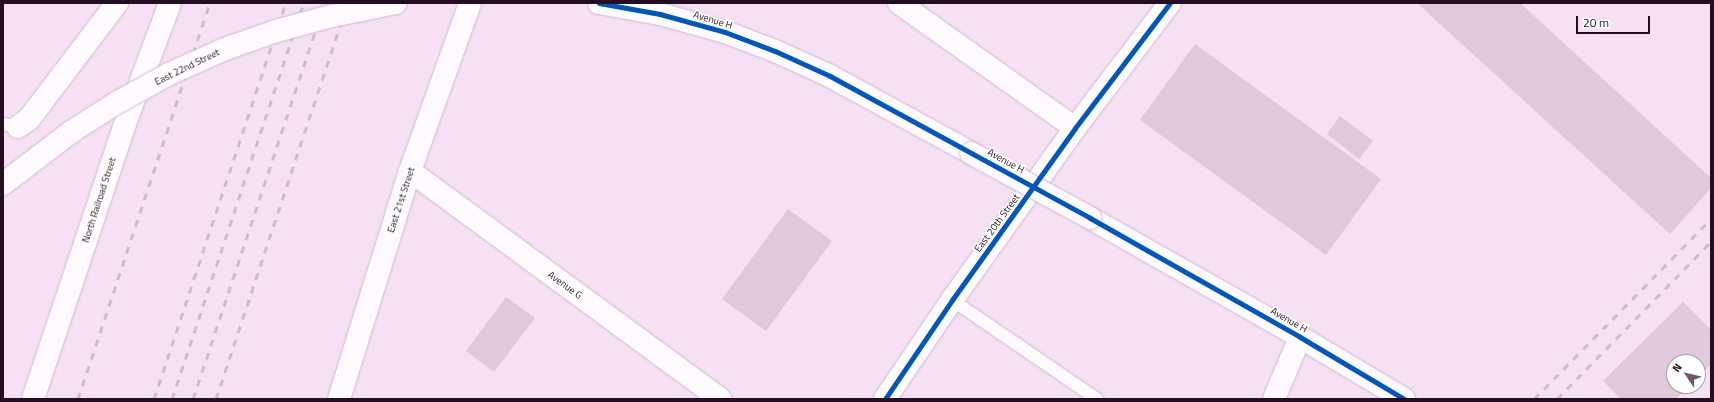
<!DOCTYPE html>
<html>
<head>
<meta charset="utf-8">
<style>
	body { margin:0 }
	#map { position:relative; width:1714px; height:402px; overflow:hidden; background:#f6e0f3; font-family:"Titillium Web",sans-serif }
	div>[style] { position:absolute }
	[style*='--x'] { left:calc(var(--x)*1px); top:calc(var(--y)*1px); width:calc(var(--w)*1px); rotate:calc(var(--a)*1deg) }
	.building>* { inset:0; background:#dfc9dd }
	.roads { filter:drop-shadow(0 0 1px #d0bbce) drop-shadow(0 0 1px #d0bbce) }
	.lane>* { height:12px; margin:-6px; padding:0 6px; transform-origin:6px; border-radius:6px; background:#fefafd }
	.street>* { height:22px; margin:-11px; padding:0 11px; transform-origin:11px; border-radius:11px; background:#fefafd }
	.secondary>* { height:22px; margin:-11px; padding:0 11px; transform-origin:11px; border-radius:11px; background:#fefafd }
	.rail>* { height:3px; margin-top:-1.5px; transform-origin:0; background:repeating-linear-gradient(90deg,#c7c1c7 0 7px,transparent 0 14px) }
	.bridges { filter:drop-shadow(0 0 1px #d0bbce) drop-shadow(0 0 1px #d0bbce) }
	.secondary-bridge>* { height:22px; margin:-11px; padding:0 11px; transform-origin:11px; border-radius:11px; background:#fefafd }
	.cycleway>* { height:5px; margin:-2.5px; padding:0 2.5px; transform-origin:2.5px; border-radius:2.5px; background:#0057b8 }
	span { translate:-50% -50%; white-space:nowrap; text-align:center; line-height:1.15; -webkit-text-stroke:3.5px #fff; paint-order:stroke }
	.street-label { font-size:10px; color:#240e22 }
	.frame { position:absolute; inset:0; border:4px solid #240e22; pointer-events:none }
	.north { position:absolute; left:1666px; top:354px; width:40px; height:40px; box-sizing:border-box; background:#fff; border:1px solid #a79fa7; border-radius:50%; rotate:305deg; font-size:11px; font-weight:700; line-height:16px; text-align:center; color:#240e22 }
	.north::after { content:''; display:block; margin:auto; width:14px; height:18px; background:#6e586b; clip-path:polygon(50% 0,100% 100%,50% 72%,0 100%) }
	.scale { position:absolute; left:1576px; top:16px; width:74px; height:18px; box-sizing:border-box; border:2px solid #240e22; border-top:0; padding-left:5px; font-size:12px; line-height:14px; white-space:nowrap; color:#240e22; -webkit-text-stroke:3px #fff; paint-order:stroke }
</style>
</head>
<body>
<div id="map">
	<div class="building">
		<div style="clip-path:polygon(1417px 3px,1520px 3px,1711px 178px,1711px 188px,1670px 234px)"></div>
		<div style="clip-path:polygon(1195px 44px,1381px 179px,1326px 255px,1140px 120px)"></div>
		<div style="clip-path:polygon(1340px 116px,1373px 141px,1359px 159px,1327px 134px)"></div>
		<div style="clip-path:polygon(788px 209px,832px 241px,766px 331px,722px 299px)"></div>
		<div style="clip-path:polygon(506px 297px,535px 318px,494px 372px,466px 351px)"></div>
		<div style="clip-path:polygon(1683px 302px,1711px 330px,1711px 364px,1698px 377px,1698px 362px,1674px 362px,1674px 386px,1689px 386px,1676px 399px,1621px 399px,1603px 381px)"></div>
	</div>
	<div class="roads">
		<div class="lane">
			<div style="--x:3;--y:124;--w:15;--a:11"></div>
			<div style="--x:952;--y:300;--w:176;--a:34.3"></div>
		</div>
		<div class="street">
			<div style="--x:899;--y:3;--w:216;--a:35.4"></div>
			<div style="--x:18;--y:127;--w:14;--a:-36"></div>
			<div style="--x:29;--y:119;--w:146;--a:-52.8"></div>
			<div style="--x:410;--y:171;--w:385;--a:36.3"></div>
			<div style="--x:339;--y:399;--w:239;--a:-72.7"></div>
			<div style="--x:410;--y:171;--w:178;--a:-70.3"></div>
			<div style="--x:885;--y:399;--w:120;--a:-55.9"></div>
			<div style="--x:952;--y:300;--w:211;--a:-54.4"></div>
			<div style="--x:1075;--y:128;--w:157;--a:-52.8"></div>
			<div style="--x:1274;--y:399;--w:67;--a:-67.2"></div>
		</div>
		<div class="secondary">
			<div style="--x:599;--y:3;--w:62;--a:10.2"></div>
			<div style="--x:660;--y:14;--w:67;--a:15.5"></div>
			<div style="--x:725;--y:32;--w:53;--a:20.8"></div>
			<div style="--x:775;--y:51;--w:60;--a:24.4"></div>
			<div style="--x:830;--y:76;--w:161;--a:28.6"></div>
			<div style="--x:1090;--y:218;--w:241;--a:29.5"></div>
			<div style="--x:1300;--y:337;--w:121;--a:30.8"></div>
			<div style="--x:33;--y:399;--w:296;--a:-71.5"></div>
			<div style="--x:127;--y:118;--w:123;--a:-69.5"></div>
		</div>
	</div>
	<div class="rail">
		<div style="--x:78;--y:399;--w:417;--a:-71.6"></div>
		<div style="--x:154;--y:399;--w:417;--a:-71.6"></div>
		<div style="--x:172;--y:399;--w:417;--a:-71.6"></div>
		<div style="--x:193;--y:399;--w:417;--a:-71.6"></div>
		<div style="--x:216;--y:399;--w:417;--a:-71.6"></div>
		<div style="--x:1534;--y:399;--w:252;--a:-45.5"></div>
		<div style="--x:1557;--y:399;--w:220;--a:-45.6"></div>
	</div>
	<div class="bridges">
		<div class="secondary-bridge">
			<div style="--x:971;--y:153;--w:136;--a:28.6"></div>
			<div style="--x:3;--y:184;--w:86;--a:-37.4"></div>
			<div style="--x:71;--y:132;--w:56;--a:-32.6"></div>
			<div style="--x:118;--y:102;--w:58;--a:-28.8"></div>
			<div style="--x:169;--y:74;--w:61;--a:-24.1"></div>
			<div style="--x:225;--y:49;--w:54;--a:-19.4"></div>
			<div style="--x:276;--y:31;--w:58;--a:-15"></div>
			<div style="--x:332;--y:16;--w:65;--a:-11.5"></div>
		</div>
	</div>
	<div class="cycleway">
		<div style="--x:599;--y:3;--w:62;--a:10.2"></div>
		<div style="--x:660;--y:14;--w:67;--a:15.5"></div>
		<div style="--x:725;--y:32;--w:53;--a:20.8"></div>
		<div style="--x:775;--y:51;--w:60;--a:24.4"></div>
		<div style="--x:830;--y:76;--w:296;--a:28.6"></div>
		<div style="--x:1090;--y:218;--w:241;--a:29.5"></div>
		<div style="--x:1300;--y:337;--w:121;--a:30.8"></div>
		<div style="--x:885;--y:399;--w:120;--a:-55.9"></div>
		<div style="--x:952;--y:300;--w:211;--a:-54.4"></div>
		<div style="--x:1075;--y:128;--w:157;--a:-52.8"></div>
	</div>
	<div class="street-label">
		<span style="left:713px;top:20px;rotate:17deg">Avenue H</span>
		<span style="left:187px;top:67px;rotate:-26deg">East 22nd Street</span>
		<span style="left:1006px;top:161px;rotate:29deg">Avenue H</span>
		<span style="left:99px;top:200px;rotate:-72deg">North Railroad Street</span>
		<span style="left:401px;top:200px;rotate:-72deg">East 21st Street</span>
		<span style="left:997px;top:223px;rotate:-54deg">East 20th Street</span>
		<span style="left:565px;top:285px;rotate:36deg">Avenue G</span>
		<span style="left:1289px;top:320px;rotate:30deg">Avenue H</span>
	</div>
	<div class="frame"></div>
	<div class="north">N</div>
	<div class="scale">20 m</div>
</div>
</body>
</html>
